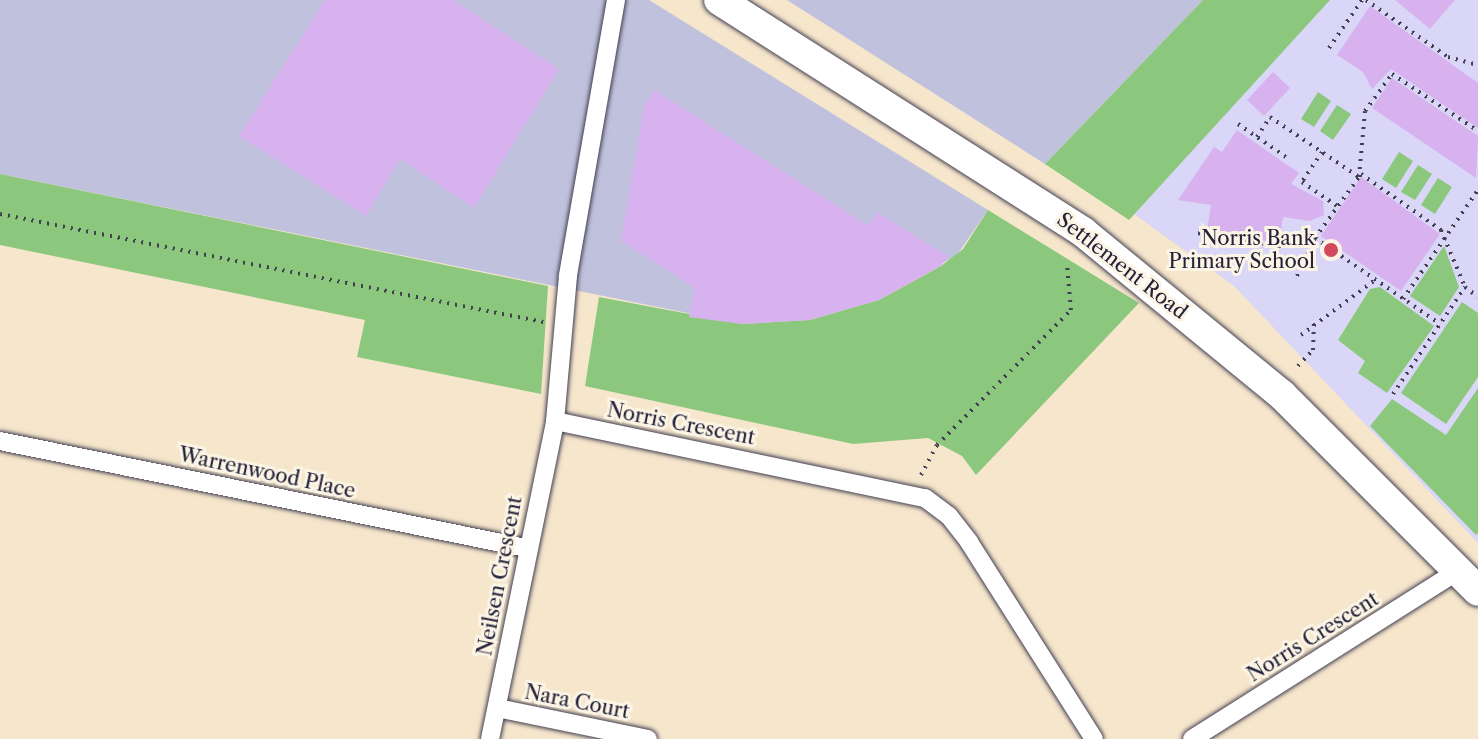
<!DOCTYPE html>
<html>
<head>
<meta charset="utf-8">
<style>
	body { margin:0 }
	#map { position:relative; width:1478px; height:739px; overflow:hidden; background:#f6e6cc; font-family:"Libre Caslon Text",serif }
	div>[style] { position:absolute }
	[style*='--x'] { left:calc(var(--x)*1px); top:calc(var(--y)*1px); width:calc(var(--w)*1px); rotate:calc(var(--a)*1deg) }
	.built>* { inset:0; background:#dad6f7 }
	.industrial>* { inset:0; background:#c0c2dd }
	.green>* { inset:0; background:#8bc87e }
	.building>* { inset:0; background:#d8b2ef }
	.path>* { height:4px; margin-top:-2px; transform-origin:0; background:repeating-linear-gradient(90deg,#423f51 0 2px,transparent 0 8px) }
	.roads { filter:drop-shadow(0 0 2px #423f51) drop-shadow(0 0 2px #423f51) }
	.street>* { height:18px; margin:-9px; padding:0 9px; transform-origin:9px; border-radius:9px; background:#fff }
	.primary>* { height:30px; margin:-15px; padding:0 15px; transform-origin:15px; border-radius:15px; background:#fff }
	.dots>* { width:22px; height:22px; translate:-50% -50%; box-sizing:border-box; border:4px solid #fcf5e5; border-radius:50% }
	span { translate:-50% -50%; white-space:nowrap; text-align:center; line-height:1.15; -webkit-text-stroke:6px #fcf5e5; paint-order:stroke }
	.poi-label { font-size:20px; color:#22223b }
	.right { translate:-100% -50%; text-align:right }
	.street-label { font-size:20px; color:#22223b }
</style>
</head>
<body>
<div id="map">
	<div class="built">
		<div style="clip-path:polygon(1330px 0,1478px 0,1478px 543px,1234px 286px,1134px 214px)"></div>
	</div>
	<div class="industrial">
		<div style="clip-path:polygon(0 0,649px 0,988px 210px,957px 255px,879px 300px,809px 320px,742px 324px,0 174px)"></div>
		<div style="clip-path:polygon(787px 0,1203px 0,1045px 164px)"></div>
	</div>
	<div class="green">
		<div style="clip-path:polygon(1203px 0,1330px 0,1129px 220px,1045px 164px)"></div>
		<div style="clip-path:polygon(1318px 92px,1331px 101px,1314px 127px,1301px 119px)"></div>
		<div style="clip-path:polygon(1337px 105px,1351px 114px,1333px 140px,1320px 131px)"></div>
		<div style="clip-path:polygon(1399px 152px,1413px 161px,1396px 188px,1382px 179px)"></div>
		<div style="clip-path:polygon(1418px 165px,1432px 174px,1415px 200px,1401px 192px)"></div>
		<div style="clip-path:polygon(0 174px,548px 286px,541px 394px,357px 357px,365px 320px,0 245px)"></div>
		<div style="clip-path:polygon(1438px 178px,1452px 187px,1435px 214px,1421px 205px)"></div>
		<div style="clip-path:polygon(988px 210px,1139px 303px,976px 475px,962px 456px,928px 438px,853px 444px,585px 386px,599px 297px,742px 324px,810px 320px,879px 300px,941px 266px,963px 249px)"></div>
		<div style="clip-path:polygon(1444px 246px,1459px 287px,1440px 316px,1410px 296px)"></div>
		<div style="clip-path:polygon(1380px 287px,1434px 326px,1387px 393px,1358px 373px,1365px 361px,1338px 340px,1370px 289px)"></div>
		<div style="clip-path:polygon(1462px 302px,1478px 313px,1478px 377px,1446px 424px,1401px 393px)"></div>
		<div style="clip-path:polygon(1478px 388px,1478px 533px,1476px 535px,1370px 426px,1392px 399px,1446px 435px)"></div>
	</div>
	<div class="building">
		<div style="clip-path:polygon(325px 0,453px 0,559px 69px,474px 208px,400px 159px,366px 216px,239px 136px)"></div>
		<div style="clip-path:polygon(1395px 0,1455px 0,1430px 29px)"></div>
		<div style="clip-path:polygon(1370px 6px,1478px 83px,1478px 128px,1391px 69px,1372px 89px,1363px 72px,1337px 55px)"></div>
		<div style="clip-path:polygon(1273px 72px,1290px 88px,1264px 116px,1247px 100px)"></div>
		<div style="clip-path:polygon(1392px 78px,1478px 136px,1476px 178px,1372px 108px)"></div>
		<div style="clip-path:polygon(654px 90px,869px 226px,877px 212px,948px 256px,941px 266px,879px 300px,809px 320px,742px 324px,689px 317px,695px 288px,621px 241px,644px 106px)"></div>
		<div style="clip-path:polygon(1237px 130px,1299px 173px,1291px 184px,1323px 201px,1324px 215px,1310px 221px,1283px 217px,1279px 243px,1207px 231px,1211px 205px,1178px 200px,1214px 147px,1222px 152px)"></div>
		<div style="clip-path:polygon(1361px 177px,1440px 234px,1401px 291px,1321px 236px)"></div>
	</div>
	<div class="path">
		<div style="--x:1366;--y:0;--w:100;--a:34.8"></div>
		<div style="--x:1448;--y:57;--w:31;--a:15"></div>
		<div style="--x:1329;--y:48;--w:58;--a:-55.5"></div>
		<div style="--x:1238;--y:124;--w:58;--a:34.5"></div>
		<div style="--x:1257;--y:137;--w:24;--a:-57"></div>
		<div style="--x:1270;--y:117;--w:107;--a:34"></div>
		<div style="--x:1359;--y:177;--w:66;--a:-84.8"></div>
		<div style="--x:1365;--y:111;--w:46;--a:-53.9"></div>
		<div style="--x:1392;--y:74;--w:103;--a:33.5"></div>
		<div style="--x:1322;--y:152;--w:36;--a:124"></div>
		<div style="--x:1302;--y:182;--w:42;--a:34.4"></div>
		<div style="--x:1361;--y:174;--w:98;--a:35"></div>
		<div style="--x:1441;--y:230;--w:62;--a:67.2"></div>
		<div style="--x:1465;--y:287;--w:16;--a:38"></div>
		<div style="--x:0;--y:214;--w:554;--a:11.25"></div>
		<div style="--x:1198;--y:233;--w:82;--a:9.1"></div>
		<div style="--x:1279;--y:246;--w:37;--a:-13"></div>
		<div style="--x:1315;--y:238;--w:152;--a:34.5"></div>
		<div style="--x:1297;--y:276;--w:42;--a:-64.7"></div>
		<div style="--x:1315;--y:238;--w:75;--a:-54.2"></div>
		<div style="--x:1403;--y:299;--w:132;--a:-55.5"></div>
		<div style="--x:1301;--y:335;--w:92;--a:-36.6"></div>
		<div style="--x:1298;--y:366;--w:22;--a:-47"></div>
		<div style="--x:1313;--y:350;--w:26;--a:-88"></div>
		<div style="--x:1393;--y:394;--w:129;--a:-56.1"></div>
		<div style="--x:921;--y:475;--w:34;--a:-62"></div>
		<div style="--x:937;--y:445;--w:190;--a:-45.2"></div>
		<div style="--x:1071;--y:310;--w:46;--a:-95"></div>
	</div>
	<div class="roads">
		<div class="street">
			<div style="--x:616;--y:0;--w:280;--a:99.9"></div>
			<div style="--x:568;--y:276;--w:146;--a:95.1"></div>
			<div style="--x:555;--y:421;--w:378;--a:11.8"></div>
			<div style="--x:925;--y:498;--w:30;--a:37"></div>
			<div style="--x:949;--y:516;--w:33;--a:52"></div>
			<div style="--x:969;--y:542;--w:233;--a:57.6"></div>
			<div style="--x:0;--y:441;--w:537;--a:11.5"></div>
			<div style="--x:497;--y:708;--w:154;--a:11.6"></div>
			<div style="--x:490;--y:739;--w:325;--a:-78.4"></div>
			<div style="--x:1192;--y:739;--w:315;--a:-32.3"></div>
		</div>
		<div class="primary">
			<div style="--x:719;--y:0;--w:432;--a:32.5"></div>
			<div style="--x:1083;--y:232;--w:257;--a:39.3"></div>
			<div style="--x:1282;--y:395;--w:277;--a:45"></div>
		</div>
	</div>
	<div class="dots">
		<div style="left:1331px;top:250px;background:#d1495b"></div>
	</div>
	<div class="poi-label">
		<span class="right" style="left:1315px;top:250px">Norris Bank<br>Primary School</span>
	</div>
	<div class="street-label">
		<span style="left:1122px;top:266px;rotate:38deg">Settlement Road</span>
		<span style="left:681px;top:424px;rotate:11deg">Norris Crescent</span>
		<span style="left:267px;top:473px;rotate:12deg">Warrenwood Place</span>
		<span style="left:500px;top:576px;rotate:-79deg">Neilsen Crescent</span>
		<span style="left:1313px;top:637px;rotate:-32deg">Norris Crescent</span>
		<span style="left:577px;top:702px;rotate:11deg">Nara Court</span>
	</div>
</div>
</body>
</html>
